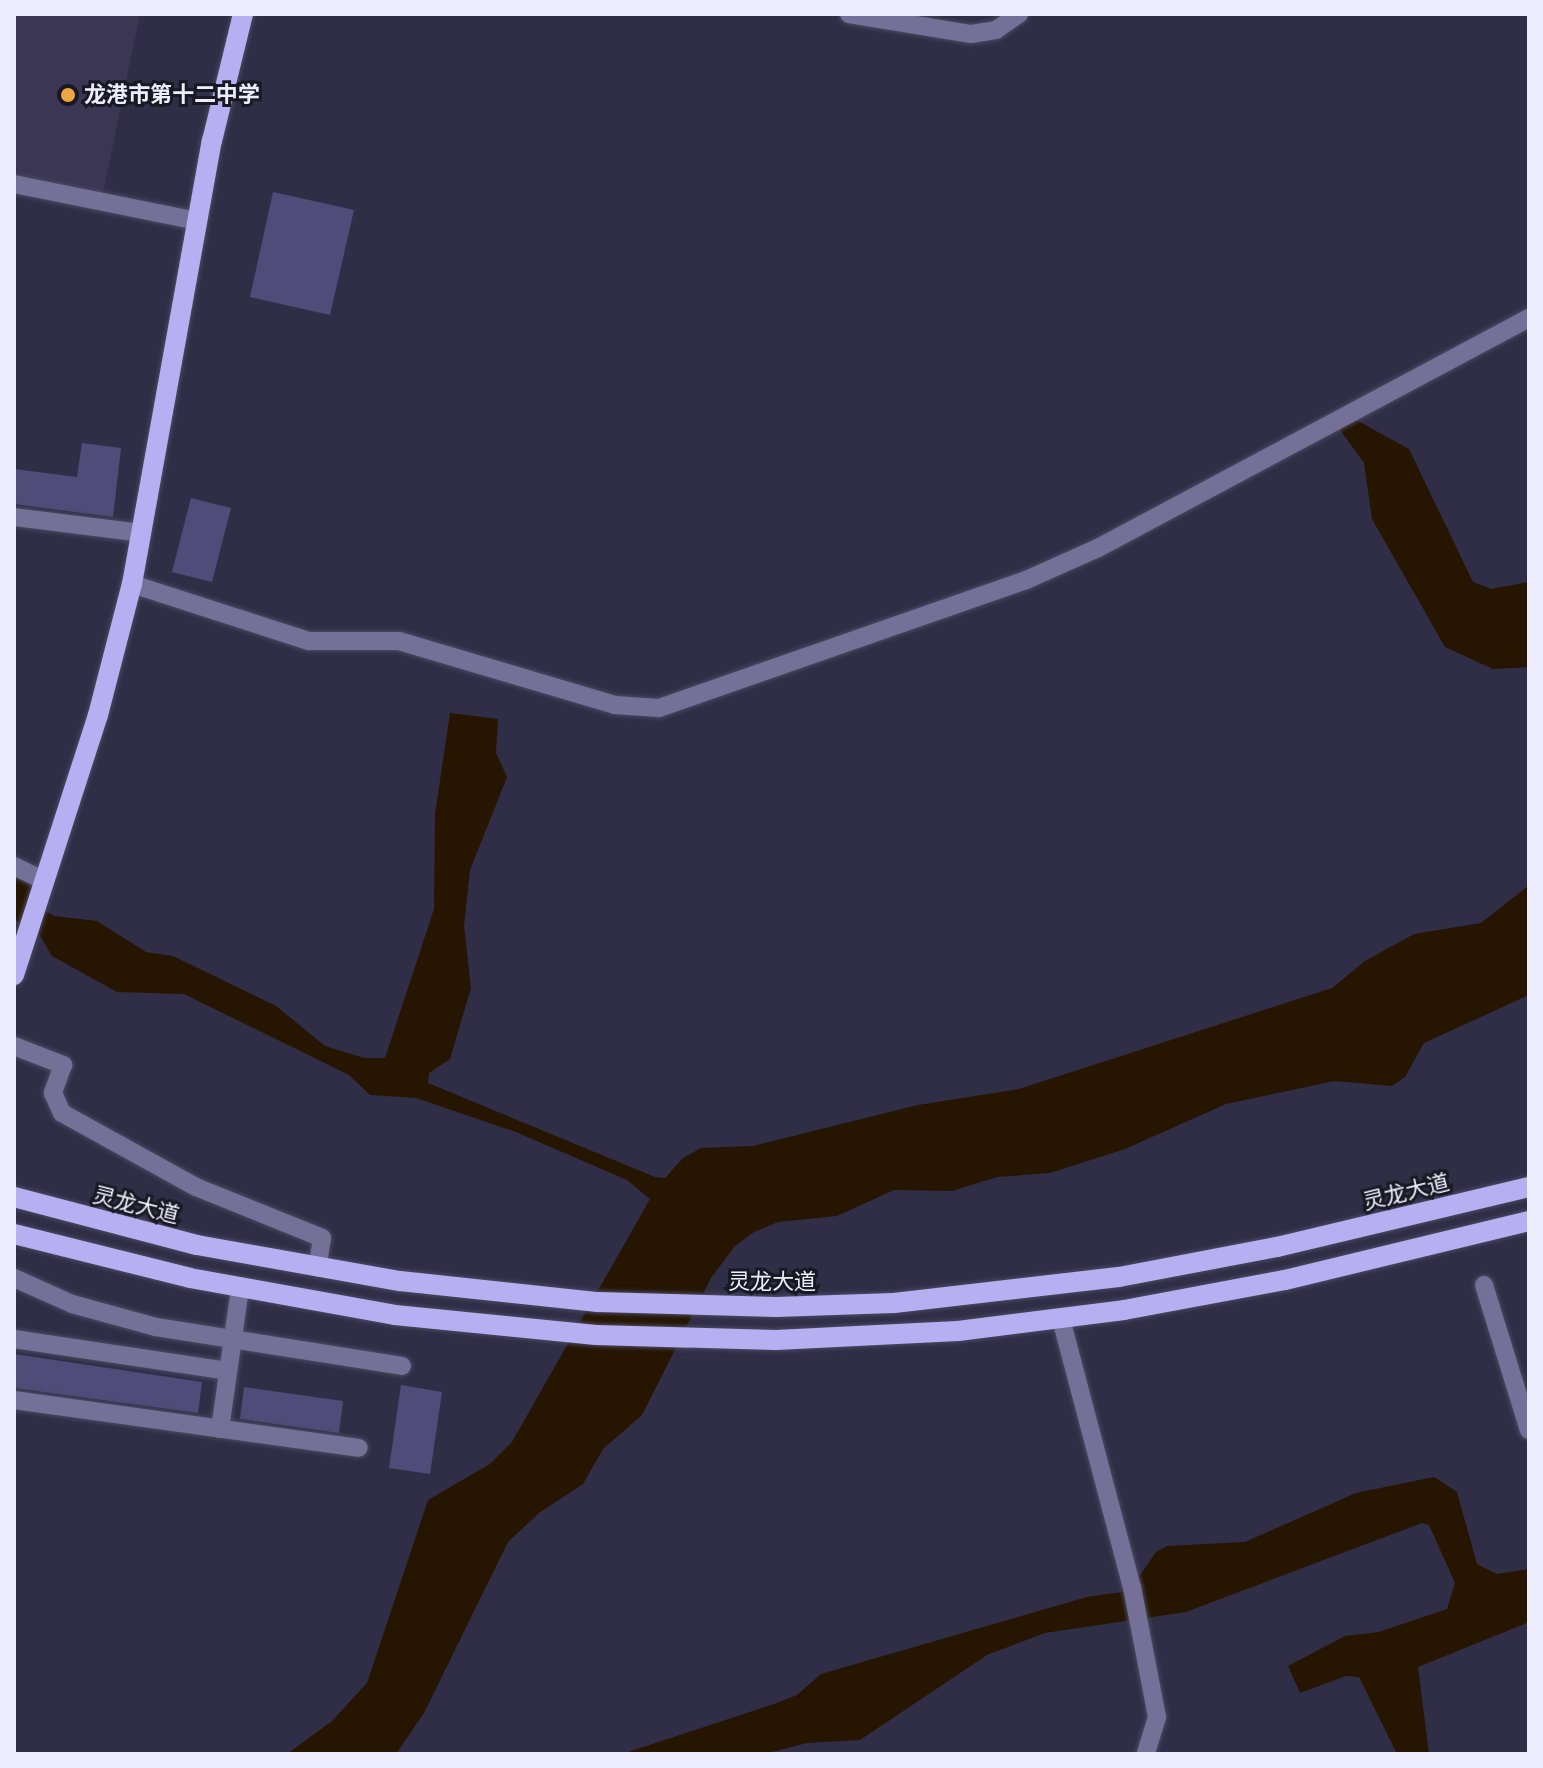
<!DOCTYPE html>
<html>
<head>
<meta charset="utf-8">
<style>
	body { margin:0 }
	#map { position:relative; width:1543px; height:1768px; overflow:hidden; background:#302e47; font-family:Manrope,"Noto Sans SC",sans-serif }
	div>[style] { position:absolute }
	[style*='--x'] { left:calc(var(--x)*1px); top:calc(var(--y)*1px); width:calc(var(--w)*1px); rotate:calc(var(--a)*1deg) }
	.built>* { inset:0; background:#3a3654 }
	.water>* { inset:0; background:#261500 }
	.building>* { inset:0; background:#514b7a }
	.roads { filter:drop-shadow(0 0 2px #4b4960) drop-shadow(0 0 2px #4b4960) }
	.minor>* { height:18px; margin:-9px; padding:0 9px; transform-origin:9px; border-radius:9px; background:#747098 }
	.major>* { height:20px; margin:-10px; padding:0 10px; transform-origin:10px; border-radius:10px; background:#b6b0f2 }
	.dots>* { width:22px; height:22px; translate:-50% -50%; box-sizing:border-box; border:4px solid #191823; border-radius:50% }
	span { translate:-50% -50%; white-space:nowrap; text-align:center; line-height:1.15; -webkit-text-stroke:6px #191823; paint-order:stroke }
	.poi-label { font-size:22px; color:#eeedfd; font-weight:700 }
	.left { translate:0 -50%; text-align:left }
	.street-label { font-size:22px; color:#eeedfd }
	.frame { position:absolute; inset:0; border:16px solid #eeedfd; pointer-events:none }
</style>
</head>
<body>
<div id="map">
	<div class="built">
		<div style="clip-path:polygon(14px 14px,140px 14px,103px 193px,14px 176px)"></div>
	</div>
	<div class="water">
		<div style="clip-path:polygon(1356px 420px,1409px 449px,1473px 582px,1491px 589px,1529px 582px,1529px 667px,1493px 669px,1445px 647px,1372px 519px,1364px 463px,1338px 427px)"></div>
		<div style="clip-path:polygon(450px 713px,498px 719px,496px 753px,507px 777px,470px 870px,464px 926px,471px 988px,450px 1059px,429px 1073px,428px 1083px,655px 1177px,665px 1178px,683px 1158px,701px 1148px,753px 1146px,918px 1105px,1019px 1089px,1332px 988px,1365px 961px,1414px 934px,1481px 923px,1529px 885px,1529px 995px,1424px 1043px,1405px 1077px,1392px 1086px,1334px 1081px,1226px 1104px,1125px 1149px,1050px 1173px,997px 1177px,952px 1191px,894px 1190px,837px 1216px,778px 1222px,754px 1232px,735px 1246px,711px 1278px,642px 1415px,603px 1449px,583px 1484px,539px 1513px,508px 1542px,424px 1713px,396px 1754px,287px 1754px,332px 1721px,367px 1683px,428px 1500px,490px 1464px,512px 1442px,650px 1199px,627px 1180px,516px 1132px,416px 1098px,370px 1095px,349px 1075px,184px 994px,117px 992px,52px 956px,39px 934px,14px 919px,14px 877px,33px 886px,29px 902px,54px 916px,97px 921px,146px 952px,173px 956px,276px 1006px,325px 1046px,364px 1058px,385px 1058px,434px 909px,435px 814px)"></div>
		<div style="clip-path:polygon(1434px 1477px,1457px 1492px,1477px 1564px,1497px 1574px,1529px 1569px,1529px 1622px,1418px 1667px,1429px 1754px,1397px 1754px,1359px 1677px,1346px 1676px,1300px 1693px,1288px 1666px,1345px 1636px,1379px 1632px,1447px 1609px,1455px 1583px,1429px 1525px,1422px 1523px,1186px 1612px,1045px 1633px,987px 1655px,860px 1740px,807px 1743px,764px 1754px,622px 1754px,774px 1704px,797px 1695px,821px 1674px,1087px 1597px,1129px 1591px,1156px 1552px,1167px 1546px,1245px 1542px,1356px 1493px)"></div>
	</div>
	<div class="building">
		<div style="clip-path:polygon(273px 192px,354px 210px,330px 315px,250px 297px)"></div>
		<div style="clip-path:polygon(82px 443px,121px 448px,113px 517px,14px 504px,14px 469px,77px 477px)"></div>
		<div style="clip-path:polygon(191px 498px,231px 508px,212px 582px,172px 572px)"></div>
		<div style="clip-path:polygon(14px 1354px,202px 1382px,198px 1413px,14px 1388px)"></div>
		<div style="clip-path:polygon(401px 1385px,442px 1392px,430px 1474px,389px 1468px)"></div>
		<div style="clip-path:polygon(244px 1387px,343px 1401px,339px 1433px,240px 1419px)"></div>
	</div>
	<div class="roads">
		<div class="minor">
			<div style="--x:849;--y:14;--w:124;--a:9.3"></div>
			<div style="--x:971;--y:34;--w:25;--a:-9"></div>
			<div style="--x:996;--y:30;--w:28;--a:-35"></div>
			<div style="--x:14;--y:184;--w:187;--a:11.4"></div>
			<div style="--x:14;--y:517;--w:129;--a:7.1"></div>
			<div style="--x:132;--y:584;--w:186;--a:17.9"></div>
			<div style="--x:309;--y:641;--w:90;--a:0"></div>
			<div style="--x:399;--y:641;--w:225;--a:16.5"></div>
			<div style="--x:615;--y:705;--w:44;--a:3.9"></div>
			<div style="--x:659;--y:708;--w:389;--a:-19.2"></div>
			<div style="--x:1026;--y:580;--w:79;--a:-24"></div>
			<div style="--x:1098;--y:548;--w:489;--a:-28.1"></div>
			<div style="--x:14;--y:866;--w:34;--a:26"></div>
			<div style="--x:14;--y:1046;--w:53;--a:21.2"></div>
			<div style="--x:63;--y:1065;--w:30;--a:110"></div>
			<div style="--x:53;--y:1093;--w:22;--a:66"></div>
			<div style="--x:62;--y:1113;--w:153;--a:28.9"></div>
			<div style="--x:196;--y:1187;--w:136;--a:22"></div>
			<div style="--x:322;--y:1238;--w:30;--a:99"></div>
			<div style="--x:14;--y:1278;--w:64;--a:24.1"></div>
			<div style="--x:72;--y:1304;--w:87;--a:15.3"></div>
			<div style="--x:156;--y:1327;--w:249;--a:9"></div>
			<div style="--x:1484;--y:1285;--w:152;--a:72.8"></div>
			<div style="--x:1061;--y:1319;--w:277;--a:75.2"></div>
			<div style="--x:1132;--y:1587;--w:132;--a:79.1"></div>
			<div style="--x:1157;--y:1717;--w:39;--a:107"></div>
			<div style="--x:14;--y:1339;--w:216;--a:8.5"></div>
			<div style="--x:14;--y:1400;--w:348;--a:7.9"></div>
			<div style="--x:220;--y:1429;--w:142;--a:-81.9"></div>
		</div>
		<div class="major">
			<div style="--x:14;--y:975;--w:273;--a:-72.1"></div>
			<div style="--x:98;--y:715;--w:135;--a:-75.5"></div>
			<div style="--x:132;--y:584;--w:450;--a:-79.8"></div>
			<div style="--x:212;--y:141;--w:131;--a:-76.3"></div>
			<div style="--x:14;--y:1197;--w:189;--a:14.7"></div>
			<div style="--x:197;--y:1245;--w:206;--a:10.1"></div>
			<div style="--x:400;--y:1281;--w:199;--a:6.1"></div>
			<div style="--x:598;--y:1302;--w:178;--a:1.6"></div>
			<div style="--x:776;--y:1307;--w:118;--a:-1.9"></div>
			<div style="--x:894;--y:1303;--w:226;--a:-6.6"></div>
			<div style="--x:1119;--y:1277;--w:161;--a:-10.8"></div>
			<div style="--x:1277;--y:1247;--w:259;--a:-13.4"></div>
			<div style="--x:14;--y:1234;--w:181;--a:14"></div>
			<div style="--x:190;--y:1278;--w:208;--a:10.2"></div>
			<div style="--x:395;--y:1315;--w:202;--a:5.7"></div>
			<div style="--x:596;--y:1335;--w:180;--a:1.6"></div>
			<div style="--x:776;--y:1340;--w:182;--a:-2.8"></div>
			<div style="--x:958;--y:1331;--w:167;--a:-7.2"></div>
			<div style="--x:1124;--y:1310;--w:164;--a:-10.6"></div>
			<div style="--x:1285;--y:1280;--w:251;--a:-13.6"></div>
		</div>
	</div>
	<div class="dots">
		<div style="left:68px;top:95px;background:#f0a63f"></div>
	</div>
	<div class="poi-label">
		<span class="left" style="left:84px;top:95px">龙港市第十二中学</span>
	</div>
	<div class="street-label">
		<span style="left:1406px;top:1192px;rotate:-14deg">灵龙大道</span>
		<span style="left:136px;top:1205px;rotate:14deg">灵龙大道</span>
		<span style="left:772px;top:1282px">灵龙大道</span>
	</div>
	<div class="frame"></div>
</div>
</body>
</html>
